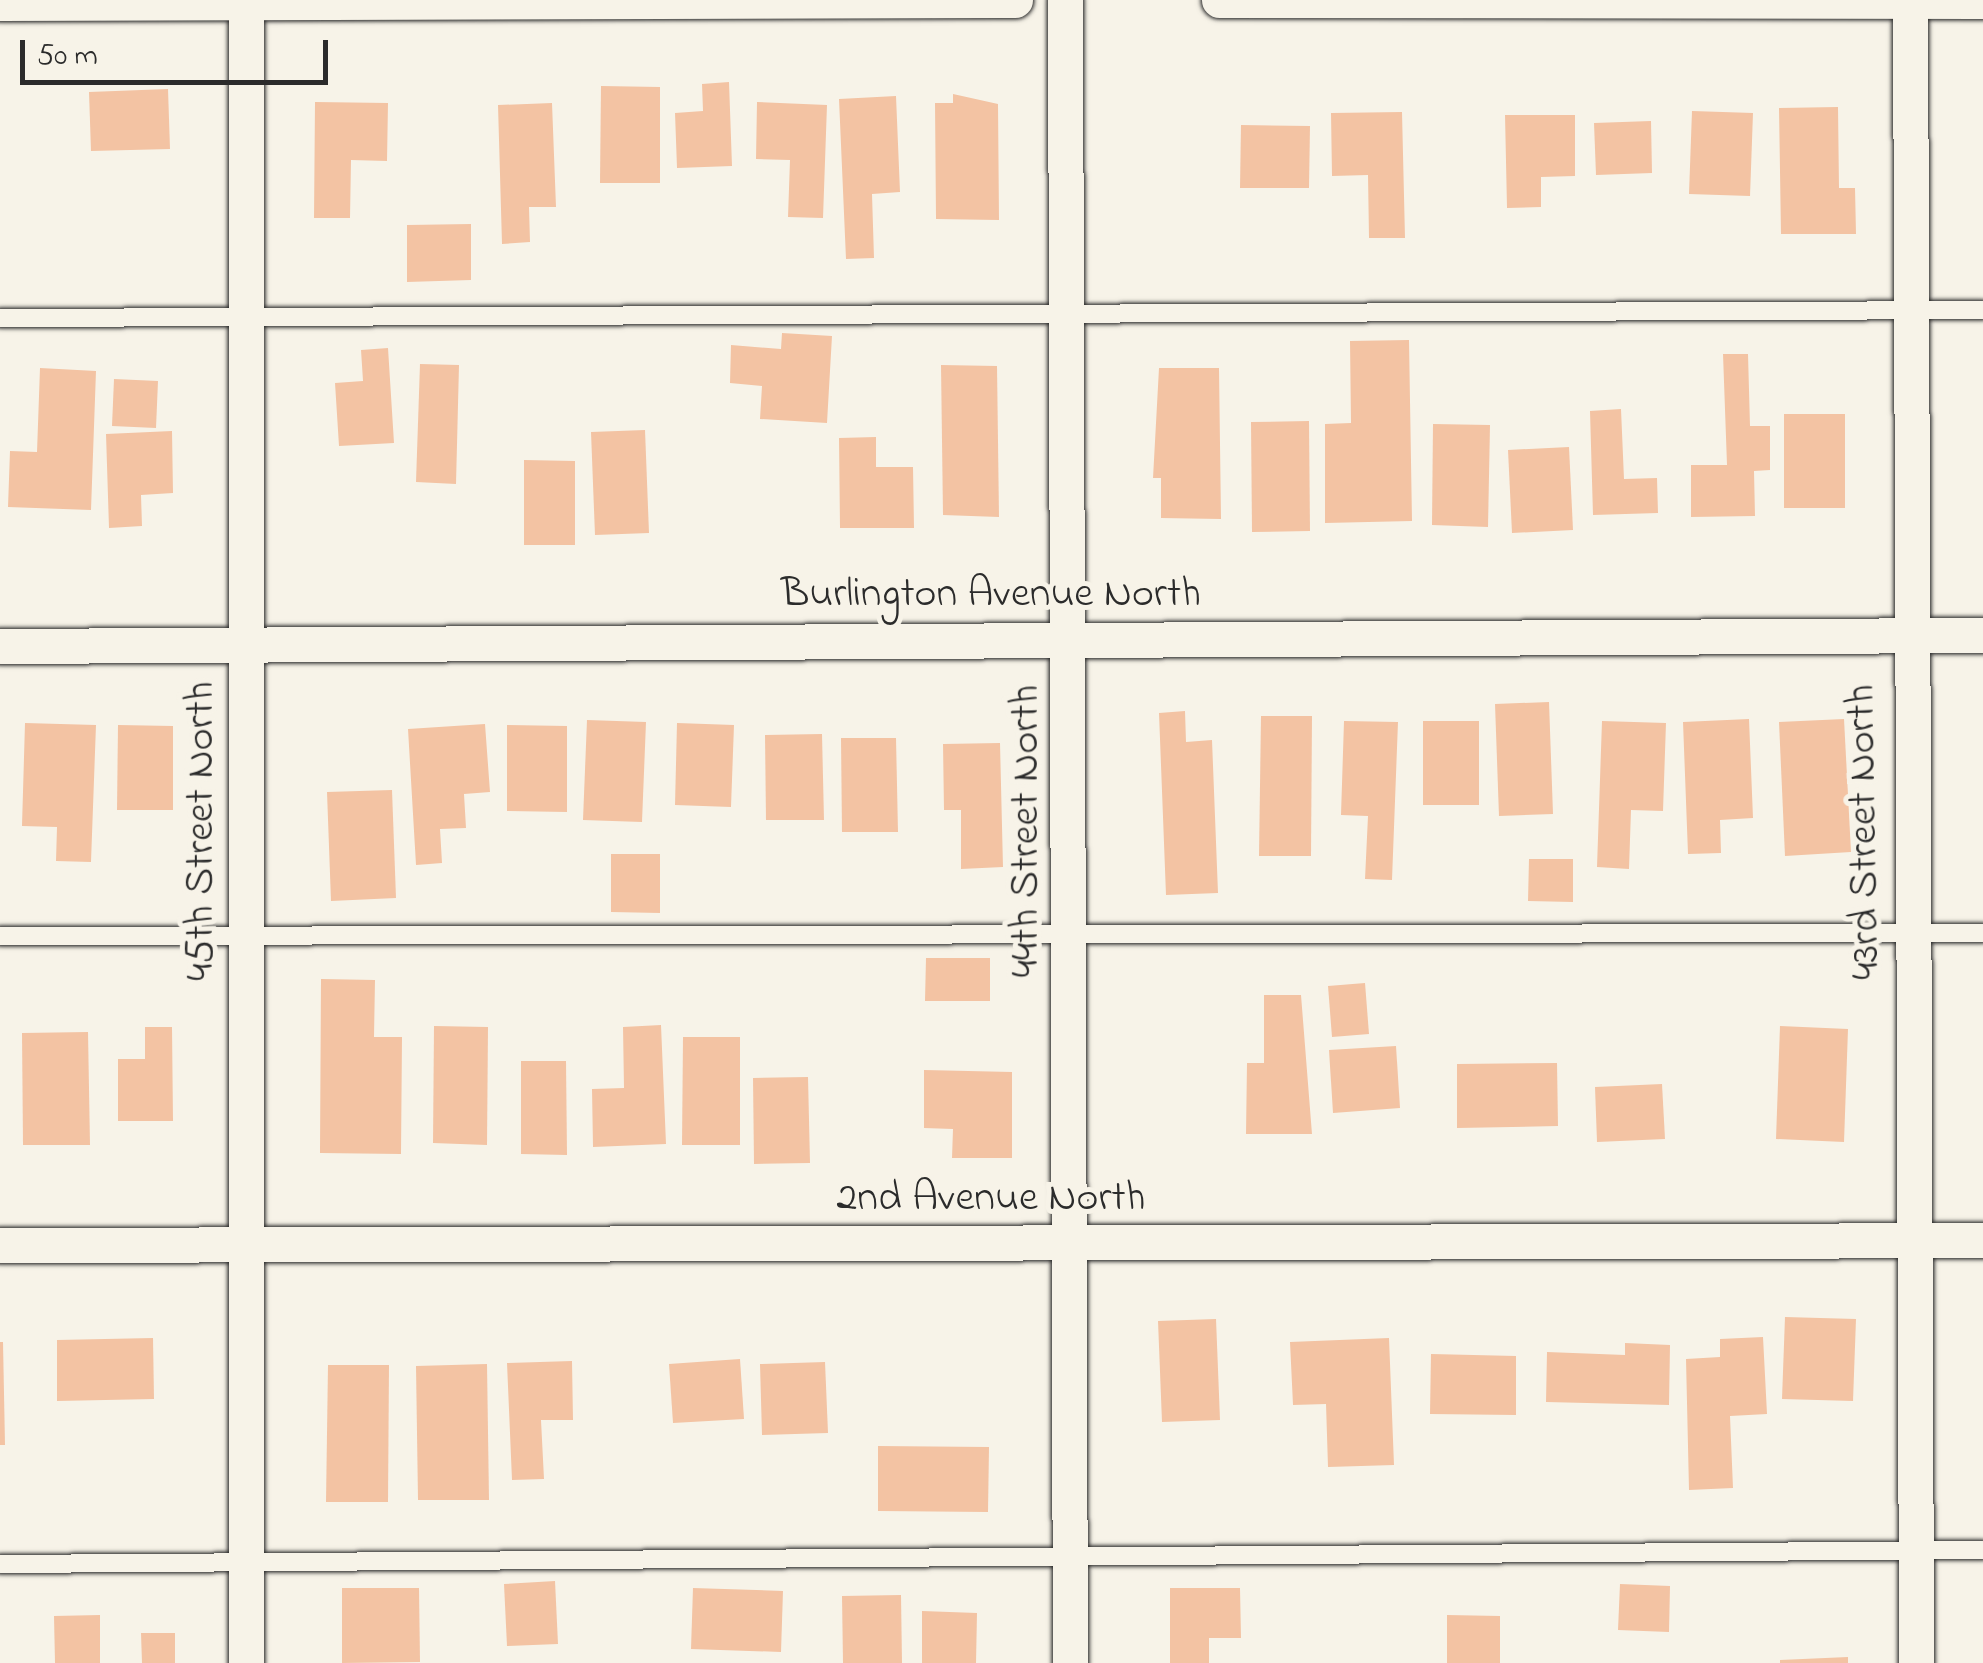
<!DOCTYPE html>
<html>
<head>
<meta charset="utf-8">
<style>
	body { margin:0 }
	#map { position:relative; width:1983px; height:1663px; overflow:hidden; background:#f7f3e8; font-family:"Indie Flower",sans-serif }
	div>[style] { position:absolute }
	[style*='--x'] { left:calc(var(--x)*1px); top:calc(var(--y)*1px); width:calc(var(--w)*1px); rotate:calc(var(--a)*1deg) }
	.building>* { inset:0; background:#f3c3a3 }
	.roads { filter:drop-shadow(0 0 2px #2b2b2b) drop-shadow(0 0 2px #2b2b2b) }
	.service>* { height:18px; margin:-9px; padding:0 9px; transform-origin:9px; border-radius:9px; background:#f7f3e8 }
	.minor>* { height:35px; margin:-17.5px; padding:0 17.5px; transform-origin:17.5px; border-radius:17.5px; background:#f7f3e8 }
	span { translate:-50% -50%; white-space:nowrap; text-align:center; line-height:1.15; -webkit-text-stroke:10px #f7f3e8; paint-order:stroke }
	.street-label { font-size:42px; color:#2b2b2b }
	.scale { position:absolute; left:20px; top:40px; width:308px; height:45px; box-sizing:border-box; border:5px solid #2b2b2b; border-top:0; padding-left:12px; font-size:30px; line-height:35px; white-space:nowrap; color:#2b2b2b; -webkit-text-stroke:8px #f7f3e8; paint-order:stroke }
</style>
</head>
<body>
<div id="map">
	<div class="building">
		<div style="clip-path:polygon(729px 82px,732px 166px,677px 168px,675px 113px,703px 111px,702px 84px)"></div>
		<div style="clip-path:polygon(601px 86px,660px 87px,660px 183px,600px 183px)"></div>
		<div style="clip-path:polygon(168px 89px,170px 149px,91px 151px,89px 92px)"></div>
		<div style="clip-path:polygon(953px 94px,998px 104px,999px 220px,936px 219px,935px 103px,953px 103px)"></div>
		<div style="clip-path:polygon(896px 96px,900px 192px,872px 194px,874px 258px,846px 259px,839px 99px)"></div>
		<div style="clip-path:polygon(315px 102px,388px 103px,387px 161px,351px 160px,350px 218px,314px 218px)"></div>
		<div style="clip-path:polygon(757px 102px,827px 105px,823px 218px,788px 217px,790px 160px,756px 159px)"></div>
		<div style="clip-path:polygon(552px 103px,556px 207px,529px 207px,530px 242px,502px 244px,498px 105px)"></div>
		<div style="clip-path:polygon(1838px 107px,1839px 188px,1855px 188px,1856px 234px,1781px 234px,1779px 108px)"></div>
		<div style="clip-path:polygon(1692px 111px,1753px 113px,1750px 196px,1689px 194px)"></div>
		<div style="clip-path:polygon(1402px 112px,1405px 238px,1369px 238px,1368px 175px,1332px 176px,1331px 113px)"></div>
		<div style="clip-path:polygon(1505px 115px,1575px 115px,1575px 176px,1541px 177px,1541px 207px,1507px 208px)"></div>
		<div style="clip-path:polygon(1651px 121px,1652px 173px,1596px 175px,1594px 123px)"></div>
		<div style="clip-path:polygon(1241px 125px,1310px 126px,1309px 188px,1240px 188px)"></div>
		<div style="clip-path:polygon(471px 224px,471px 280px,407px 282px,407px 225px)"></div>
		<div style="clip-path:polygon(782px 333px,832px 336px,827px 423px,760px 419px,762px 386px,730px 383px,731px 345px,781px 349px)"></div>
		<div style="clip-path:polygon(1409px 340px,1412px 521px,1325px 523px,1325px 424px,1351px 423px,1350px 341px)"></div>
		<div style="clip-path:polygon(388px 348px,394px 443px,339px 446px,335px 383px,363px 381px,361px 350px)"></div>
		<div style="clip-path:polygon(1723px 354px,1748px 354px,1750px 426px,1770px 426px,1770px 470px,1754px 471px,1755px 516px,1691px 517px,1691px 465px,1727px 465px)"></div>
		<div style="clip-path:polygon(420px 364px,459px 365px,456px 484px,416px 482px)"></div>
		<div style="clip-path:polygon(941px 365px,997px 366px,999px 517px,943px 515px)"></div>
		<div style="clip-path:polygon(40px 368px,96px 371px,91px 510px,8px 507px,10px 451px,37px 452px)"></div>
		<div style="clip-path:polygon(1159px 368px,1219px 368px,1221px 519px,1161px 518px,1161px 478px,1153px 478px)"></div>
		<div style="clip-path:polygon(114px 379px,158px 381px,156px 428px,112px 426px)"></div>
		<div style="clip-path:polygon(1621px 409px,1624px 479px,1657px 478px,1658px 513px,1593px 515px,1590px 411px)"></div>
		<div style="clip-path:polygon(1784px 414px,1845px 414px,1845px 508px,1784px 508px)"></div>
		<div style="clip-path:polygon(1309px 421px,1310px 531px,1252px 532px,1251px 422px)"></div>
		<div style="clip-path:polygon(1433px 424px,1490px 425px,1488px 527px,1432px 525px)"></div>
		<div style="clip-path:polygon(645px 430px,649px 533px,595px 535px,591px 432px)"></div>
		<div style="clip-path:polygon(172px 431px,173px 493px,141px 495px,142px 526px,109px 528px,106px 434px)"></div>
		<div style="clip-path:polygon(876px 437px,876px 467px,913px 467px,914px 528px,840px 528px,839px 438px)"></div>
		<div style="clip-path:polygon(1569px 447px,1573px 530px,1512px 533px,1508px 450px)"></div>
		<div style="clip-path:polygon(524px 460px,575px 461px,575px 545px,524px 545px)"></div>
		<div style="clip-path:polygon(1549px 702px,1553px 814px,1499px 816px,1495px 704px)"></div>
		<div style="clip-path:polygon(1185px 711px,1186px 742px,1212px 740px,1218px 893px,1166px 895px,1159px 713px)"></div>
		<div style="clip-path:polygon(1261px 716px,1312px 716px,1311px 856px,1259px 856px)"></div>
		<div style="clip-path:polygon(1749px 719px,1753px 818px,1720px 820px,1721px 853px,1688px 854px,1683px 722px)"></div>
		<div style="clip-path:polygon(1844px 719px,1851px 852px,1785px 856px,1779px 722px)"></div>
		<div style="clip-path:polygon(587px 720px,646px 722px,642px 822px,583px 820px)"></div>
		<div style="clip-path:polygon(1344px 721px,1398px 722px,1392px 880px,1365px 879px,1368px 816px,1341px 815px)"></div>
		<div style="clip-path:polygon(1423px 721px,1479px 721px,1479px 805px,1423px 805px)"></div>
		<div style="clip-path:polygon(1602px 721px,1666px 723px,1663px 811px,1631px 810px,1629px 869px,1597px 867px)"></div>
		<div style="clip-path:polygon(25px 723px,96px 725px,91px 862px,56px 861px,57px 827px,22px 826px)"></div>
		<div style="clip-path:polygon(677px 723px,734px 725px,731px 807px,675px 805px)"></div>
		<div style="clip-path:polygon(485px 724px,490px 792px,464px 794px,466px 828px,440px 829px,442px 863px,416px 865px,408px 729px)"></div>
		<div style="clip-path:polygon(118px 725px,173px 726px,173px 810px,117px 810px)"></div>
		<div style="clip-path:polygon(507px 725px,567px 726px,567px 812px,507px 811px)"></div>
		<div style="clip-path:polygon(822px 734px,824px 820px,766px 820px,765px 735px)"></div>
		<div style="clip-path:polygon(841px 738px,896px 738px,898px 832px,842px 832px)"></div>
		<div style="clip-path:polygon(1000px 743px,1003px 867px,961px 869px,961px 810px,944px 810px,943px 744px)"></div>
		<div style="clip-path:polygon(392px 790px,396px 898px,331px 901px,327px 792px)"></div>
		<div style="clip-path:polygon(611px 854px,660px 854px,660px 913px,611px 912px)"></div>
		<div style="clip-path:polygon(1529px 859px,1573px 859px,1573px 902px,1528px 901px)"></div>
		<div style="clip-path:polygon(926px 958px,990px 958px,990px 1001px,925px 1001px)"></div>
		<div style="clip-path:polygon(321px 979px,375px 980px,374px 1037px,402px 1037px,401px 1154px,320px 1153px)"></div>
		<div style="clip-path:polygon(1365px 983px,1369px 1034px,1332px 1037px,1328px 986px)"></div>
		<div style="clip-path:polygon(1264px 995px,1301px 995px,1312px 1134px,1246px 1134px,1247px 1063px,1264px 1063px)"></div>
		<div style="clip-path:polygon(661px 1025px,666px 1144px,593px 1147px,592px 1089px,624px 1088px,623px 1027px)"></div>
		<div style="clip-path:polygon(434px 1026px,488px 1027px,487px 1145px,433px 1143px)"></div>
		<div style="clip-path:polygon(1780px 1026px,1848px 1029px,1844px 1142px,1776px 1139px)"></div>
		<div style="clip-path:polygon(145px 1027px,172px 1027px,173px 1121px,118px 1121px,118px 1059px,145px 1059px)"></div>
		<div style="clip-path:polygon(88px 1032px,90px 1145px,23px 1145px,22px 1033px)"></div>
		<div style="clip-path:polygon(683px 1037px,740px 1037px,740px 1145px,682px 1145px)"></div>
		<div style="clip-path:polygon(1396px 1046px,1400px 1108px,1333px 1113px,1329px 1050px)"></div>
		<div style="clip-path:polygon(521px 1061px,566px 1061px,567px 1155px,521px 1154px)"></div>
		<div style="clip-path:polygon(1557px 1063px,1558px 1126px,1457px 1128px,1457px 1064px)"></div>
		<div style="clip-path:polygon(924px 1070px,1012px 1072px,1012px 1158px,952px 1158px,953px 1129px,924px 1128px)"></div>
		<div style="clip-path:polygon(808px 1077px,810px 1163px,754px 1164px,753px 1078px)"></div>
		<div style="clip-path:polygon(1662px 1084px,1665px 1139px,1597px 1142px,1595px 1087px)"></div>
		<div style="clip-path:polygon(1785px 1317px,1856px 1319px,1853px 1401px,1782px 1399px)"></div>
		<div style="clip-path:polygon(1216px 1319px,1220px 1420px,1162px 1422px,1158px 1321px)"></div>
		<div style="clip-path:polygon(1763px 1337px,1767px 1414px,1730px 1416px,1733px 1488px,1689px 1490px,1686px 1359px,1720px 1357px,1720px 1339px)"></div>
		<div style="clip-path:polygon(153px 1338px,154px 1399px,57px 1401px,57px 1340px)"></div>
		<div style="clip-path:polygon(1389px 1338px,1394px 1465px,1328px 1467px,1326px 1404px,1293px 1405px,1290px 1342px)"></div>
		<div style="clip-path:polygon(0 1342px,3px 1342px,5px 1445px,0 1445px)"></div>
		<div style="clip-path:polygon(1625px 1343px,1670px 1345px,1669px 1405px,1546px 1402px,1547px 1352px,1625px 1355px)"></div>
		<div style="clip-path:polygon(1431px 1354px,1516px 1356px,1516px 1415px,1430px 1414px)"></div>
		<div style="clip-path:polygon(740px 1359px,744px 1419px,673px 1423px,669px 1364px)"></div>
		<div style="clip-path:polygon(572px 1361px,573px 1420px,541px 1420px,544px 1479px,512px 1480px,507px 1363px)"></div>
		<div style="clip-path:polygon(825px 1362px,828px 1433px,762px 1435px,760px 1364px)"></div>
		<div style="clip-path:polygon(487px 1364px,489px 1500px,418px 1500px,416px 1366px)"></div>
		<div style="clip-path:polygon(328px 1365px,389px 1365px,388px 1502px,326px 1502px)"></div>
		<div style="clip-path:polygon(878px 1446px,989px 1447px,988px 1512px,878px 1511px)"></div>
		<div style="clip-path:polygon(555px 1581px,558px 1644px,507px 1646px,504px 1584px)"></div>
		<div style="clip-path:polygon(1620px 1584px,1670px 1586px,1669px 1632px,1618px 1630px)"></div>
		<div style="clip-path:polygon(342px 1588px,419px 1588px,420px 1662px,342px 1663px)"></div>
		<div style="clip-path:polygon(693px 1588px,783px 1591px,781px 1652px,691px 1649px)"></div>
		<div style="clip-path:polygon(1170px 1588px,1240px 1588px,1241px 1638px,1209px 1638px,1209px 1663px,1170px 1663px)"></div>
		<div style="clip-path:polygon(901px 1595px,902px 1663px,843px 1663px,842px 1596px)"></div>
		<div style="clip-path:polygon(922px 1611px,977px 1613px,976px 1663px,922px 1663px)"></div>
		<div style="clip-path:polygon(100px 1615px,100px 1663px,55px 1663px,54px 1616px)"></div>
		<div style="clip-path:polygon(1447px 1615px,1500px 1616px,1500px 1663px,1447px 1663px)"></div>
		<div style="clip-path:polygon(141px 1633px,175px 1633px,175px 1663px,142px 1663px)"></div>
		<div style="clip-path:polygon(1848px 1657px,1848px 1663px,1780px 1663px,1780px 1660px)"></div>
	</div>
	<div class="roads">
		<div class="service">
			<div style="--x:0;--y:318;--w:1983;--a:-0.23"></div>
			<div style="--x:0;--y:936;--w:1983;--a:-0.09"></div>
			<div style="--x:0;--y:1564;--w:1983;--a:-0.4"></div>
		</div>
		<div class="minor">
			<div style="--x:246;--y:0;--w:1663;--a:90"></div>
			<div style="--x:1065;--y:0;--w:1663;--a:89.83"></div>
			<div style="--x:1219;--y:0;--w:764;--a:0.07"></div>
			<div style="--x:1910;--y:0;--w:1663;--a:89.79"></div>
			<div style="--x:0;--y:3;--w:1015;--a:-0.17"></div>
			<div style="--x:0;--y:646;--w:1983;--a:-0.32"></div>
			<div style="--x:0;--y:1245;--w:1983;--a:-0.14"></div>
		</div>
	</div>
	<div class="street-label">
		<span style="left:991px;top:595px">Burlington Avenue North</span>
		<span style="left:202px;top:831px;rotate:-90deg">45th Street North</span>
		<span style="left:1027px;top:831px;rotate:-90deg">44th Street North</span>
		<span style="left:1865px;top:832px;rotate:-91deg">43rd Street North</span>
		<span style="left:991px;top:1199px">2nd Avenue North</span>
	</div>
	<div class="scale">50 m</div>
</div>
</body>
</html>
